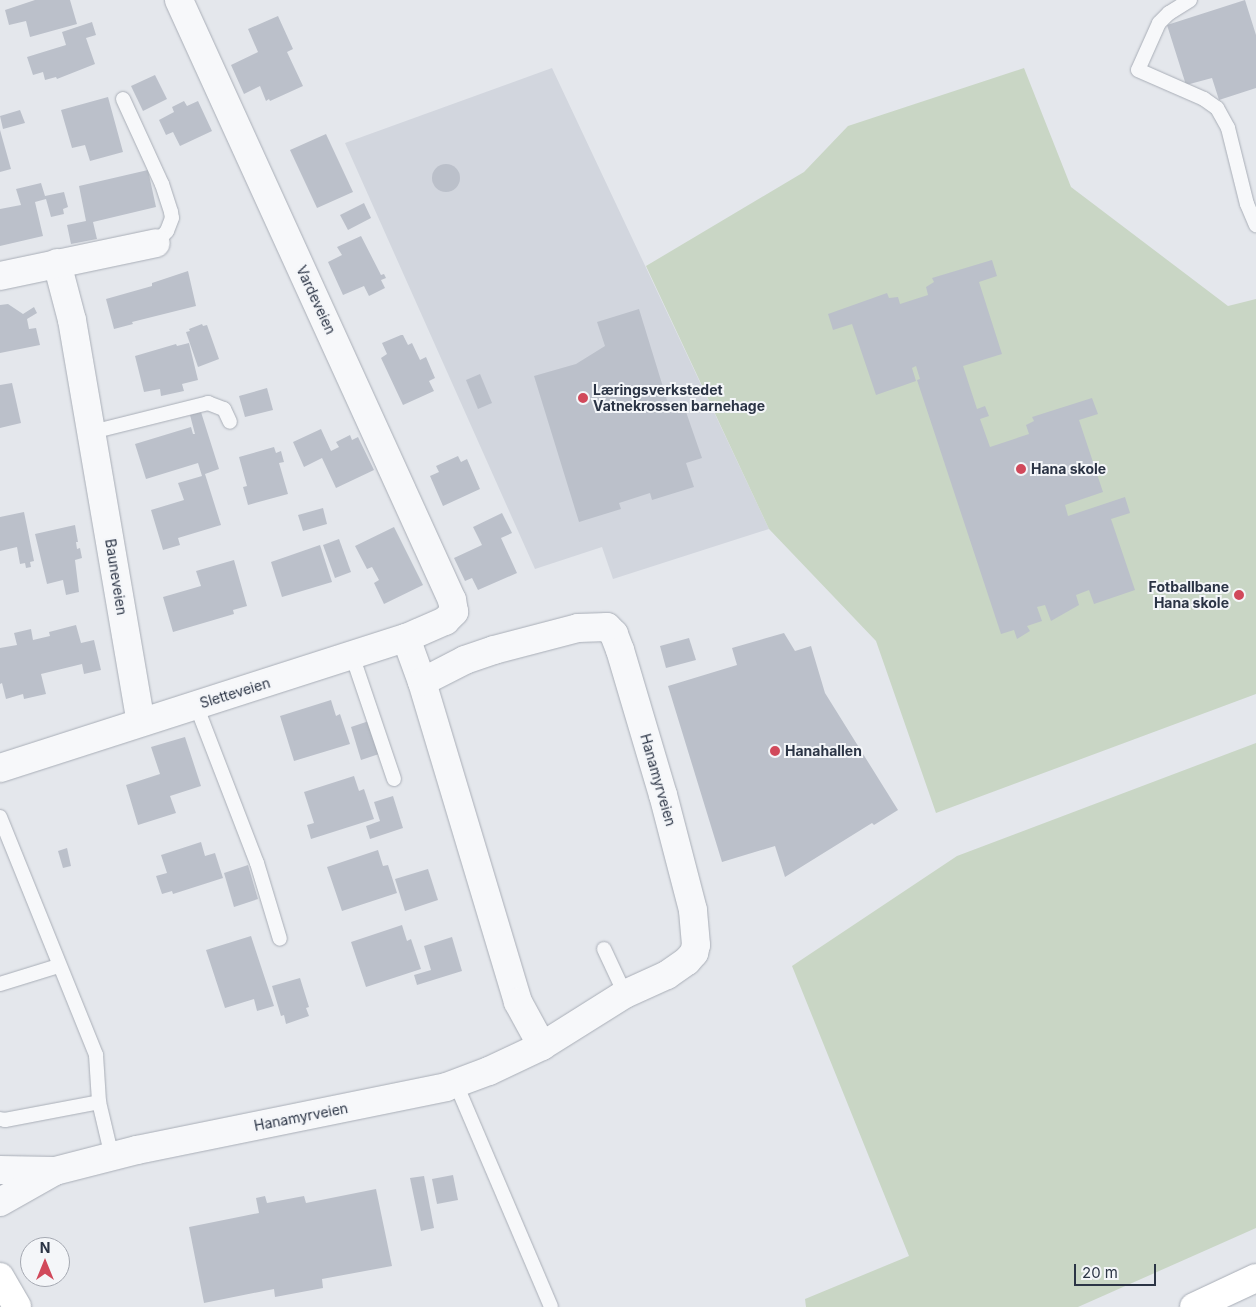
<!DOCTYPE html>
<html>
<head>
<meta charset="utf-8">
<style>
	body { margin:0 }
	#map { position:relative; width:1256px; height:1307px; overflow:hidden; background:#e4e7ec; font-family:Inter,sans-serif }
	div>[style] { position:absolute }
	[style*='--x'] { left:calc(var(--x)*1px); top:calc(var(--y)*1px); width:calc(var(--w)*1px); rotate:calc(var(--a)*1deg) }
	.built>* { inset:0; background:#d2d6de }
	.green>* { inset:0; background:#c9d6c5 }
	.building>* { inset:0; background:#bbc0ca }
	.round { border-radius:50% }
	.roads { filter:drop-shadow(0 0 1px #a9aeb7) drop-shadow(0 0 1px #a9aeb7) }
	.lane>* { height:14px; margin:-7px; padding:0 7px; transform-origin:7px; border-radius:7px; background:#f7f8fa }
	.street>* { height:28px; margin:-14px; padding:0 14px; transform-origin:14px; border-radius:14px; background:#f7f8fa }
	.secondary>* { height:28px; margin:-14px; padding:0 14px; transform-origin:14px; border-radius:14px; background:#fff }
	.primary>* { height:28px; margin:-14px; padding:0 14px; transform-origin:14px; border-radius:14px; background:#fff }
	.dots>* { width:14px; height:14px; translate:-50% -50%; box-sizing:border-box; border:2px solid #f4f6f9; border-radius:50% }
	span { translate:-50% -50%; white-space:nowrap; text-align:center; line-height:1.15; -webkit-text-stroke:4px #f4f6f9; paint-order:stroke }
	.street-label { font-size:14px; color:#2b3445 }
	.poi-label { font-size:14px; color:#2b3445; font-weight:700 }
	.left { translate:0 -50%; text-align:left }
	.right { translate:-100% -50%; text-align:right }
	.north { position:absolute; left:20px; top:1237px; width:50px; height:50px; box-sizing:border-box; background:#f4f6f9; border:1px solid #a4a8b1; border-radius:50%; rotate:0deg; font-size:14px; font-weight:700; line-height:20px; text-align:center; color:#2b3445 }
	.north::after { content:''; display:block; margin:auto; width:18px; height:22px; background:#d1495b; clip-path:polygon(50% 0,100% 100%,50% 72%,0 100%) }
	.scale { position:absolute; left:1074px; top:1264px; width:82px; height:22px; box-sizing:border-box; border:2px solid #2b3445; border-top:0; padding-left:6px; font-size:15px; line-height:18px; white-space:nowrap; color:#2b3445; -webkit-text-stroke:4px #f4f6f9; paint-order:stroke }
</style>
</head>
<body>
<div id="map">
	<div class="built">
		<div style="clip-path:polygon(552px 68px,769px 529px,613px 579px,602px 547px,535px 569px,345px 143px)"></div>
	</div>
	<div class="green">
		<div style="clip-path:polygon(1024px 68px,1071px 187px,1228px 306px,1256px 299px,1256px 694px,936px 813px,876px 641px,769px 529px,646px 266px,804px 172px,848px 126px)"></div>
		<div style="clip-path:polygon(1256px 743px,1256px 1228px,1078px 1307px,806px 1307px,805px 1299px,909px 1256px,792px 966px,957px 856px)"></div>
	</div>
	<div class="building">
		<div style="clip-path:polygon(35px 0,70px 0,77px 24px,30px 37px,26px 21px,9px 25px,5px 10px)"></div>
		<div style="clip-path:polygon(1245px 0,1256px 35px,1256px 88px,1219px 100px,1212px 78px,1186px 85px,1167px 25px)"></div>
		<div style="clip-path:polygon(278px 16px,293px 49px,287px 52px,303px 86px,270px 101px,269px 99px,266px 101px,260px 86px,244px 94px,231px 65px,258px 52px,248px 29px)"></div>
		<div style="clip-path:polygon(92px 22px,96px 35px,86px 38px,95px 64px,57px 79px,56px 77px,45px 80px,43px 72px,33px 75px,27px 57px,66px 45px,62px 32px)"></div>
		<div style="clip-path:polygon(155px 75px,167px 99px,143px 111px,131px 86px)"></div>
		<div style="clip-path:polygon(108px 97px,123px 152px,90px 161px,85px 145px,72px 148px,61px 110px)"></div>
		<div style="clip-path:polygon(184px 101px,187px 106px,198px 101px,212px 131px,180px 146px,173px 132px,166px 135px,159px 120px,174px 112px,172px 107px)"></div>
		<div style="clip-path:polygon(20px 110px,25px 123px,3px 129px,0 116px)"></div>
		<div style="clip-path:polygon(0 130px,11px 169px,0 172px)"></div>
		<div style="clip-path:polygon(326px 134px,353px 192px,317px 208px,290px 150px)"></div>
		<div class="round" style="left:432px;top:164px;width:28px;height:28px"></div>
		<div style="clip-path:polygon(148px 170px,156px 207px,93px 222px,97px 239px,71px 244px,67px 225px,86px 221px,79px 186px)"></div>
		<div style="clip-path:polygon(41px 183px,45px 196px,64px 192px,68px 207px,63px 209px,64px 214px,51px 217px,46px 199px,35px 202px,43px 236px,0 246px,0 209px,21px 205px,16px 189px)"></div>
		<div style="clip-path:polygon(364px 203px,371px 218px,348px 230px,340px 215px)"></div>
		<div style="clip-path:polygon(361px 236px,381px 275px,384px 274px,386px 278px,381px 280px,385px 288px,369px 296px,364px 286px,343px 295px,328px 262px,342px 255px,337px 247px)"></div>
		<div style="clip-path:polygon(992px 260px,997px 276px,979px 282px,1002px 354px,963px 366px,977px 409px,985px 406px,989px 416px,980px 419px,990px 447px,1029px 434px,1026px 425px,1034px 421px,1032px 417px,1092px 398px,1098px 414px,1079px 420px,1103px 492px,1065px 505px,1068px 516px,1125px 497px,1130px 513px,1111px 519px,1135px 590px,1094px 604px,1089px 590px,1076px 595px,1079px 605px,1051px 621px,1045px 605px,1037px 607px,1042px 621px,1027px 626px,1030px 631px,1017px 639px,1014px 630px,1001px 634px,917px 380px,920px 379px,916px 366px,912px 368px,916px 381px,876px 395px,852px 324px,833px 330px,828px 314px,887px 293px,889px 298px,898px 297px,900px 304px,928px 295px,926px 287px,934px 282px,932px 278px)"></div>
		<div style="clip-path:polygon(188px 271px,196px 306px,132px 322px,133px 324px,114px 329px,106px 299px,152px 286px,152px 283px)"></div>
		<div style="clip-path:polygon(8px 304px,23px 314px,34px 307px,37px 313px,27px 319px,29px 329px,36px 328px,40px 345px,0 353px,0 305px)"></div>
		<div style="clip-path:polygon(639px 309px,671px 413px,685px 409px,702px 458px,686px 463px,694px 487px,652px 500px,650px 493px,619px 503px,621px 509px,579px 522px,534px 376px,576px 364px,605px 346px,597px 322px)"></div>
		<div style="clip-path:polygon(202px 324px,203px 326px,207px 325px,219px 359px,198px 367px,186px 332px,190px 331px,189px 329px)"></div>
		<div style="clip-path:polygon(401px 335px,403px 335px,408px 345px,412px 343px,420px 360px,426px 357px,435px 378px,429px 381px,434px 391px,403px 405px,381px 358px,387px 354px,382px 343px)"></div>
		<div style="clip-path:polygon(189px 343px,198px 380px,182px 384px,184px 391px,161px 396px,160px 389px,144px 392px,135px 356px,176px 344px,177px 346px)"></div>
		<div style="clip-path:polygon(480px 374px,492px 403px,478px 409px,466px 380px)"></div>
		<div style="clip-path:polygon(12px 383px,21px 423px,0 428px,0 385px)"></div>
		<div style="clip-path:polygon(267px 388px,273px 410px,245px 417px,239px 396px)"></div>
		<div style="clip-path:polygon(201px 412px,219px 469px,205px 474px,221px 525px,178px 538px,180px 545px,163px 550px,151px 510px,184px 500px,178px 483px,202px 476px,198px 463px,146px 479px,135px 444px,191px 427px,193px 434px,195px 434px,190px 415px)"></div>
		<div style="clip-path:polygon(321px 429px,331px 451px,339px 447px,336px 442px,350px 435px,352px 440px,358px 437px,374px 470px,336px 488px,322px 458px,304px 467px,293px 442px)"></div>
		<div style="clip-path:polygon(274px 447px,276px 453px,281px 451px,284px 462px,279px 463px,288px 494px,248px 505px,243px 487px,247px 486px,239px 457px)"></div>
		<div style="clip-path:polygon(458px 456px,461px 462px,467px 459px,480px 489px,443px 506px,430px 476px,439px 472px,436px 466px)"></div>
		<div style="clip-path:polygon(323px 508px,327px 524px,303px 531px,298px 515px)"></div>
		<div style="clip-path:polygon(24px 512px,34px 561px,30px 562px,31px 567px,26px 568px,25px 563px,20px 564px,17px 547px,0 551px,0 517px)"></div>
		<div style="clip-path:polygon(502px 513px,512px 533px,501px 538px,517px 573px,478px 590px,472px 578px,465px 581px,454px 558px,482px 545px,473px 527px)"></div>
		<div style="clip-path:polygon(75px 525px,78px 542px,76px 542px,77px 549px,80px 548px,82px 558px,75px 560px,79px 592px,66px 595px,63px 580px,47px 584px,35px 534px)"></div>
		<div style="clip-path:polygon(394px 527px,423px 585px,384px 604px,374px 583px,379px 580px,372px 567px,367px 569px,355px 546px)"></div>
		<div style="clip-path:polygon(339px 539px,351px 572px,335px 578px,323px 545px)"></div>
		<div style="clip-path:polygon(320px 545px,332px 582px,282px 597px,271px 562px)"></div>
		<div style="clip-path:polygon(234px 560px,247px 606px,233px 610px,234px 614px,173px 632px,163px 597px,201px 586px,196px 571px)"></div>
		<div style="clip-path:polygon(76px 625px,81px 643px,94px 640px,101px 670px,84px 674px,82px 664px,41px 674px,46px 694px,24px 699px,23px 694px,6px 699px,2px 683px,0 684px,0 648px,17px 645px,14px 633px,31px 629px,33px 640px,50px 636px,49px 632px)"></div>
		<div style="clip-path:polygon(784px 633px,795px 651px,811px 646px,825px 693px,898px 810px,874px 825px,872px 823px,785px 877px,775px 846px,722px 862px,668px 686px,737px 665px,732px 648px)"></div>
		<div style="clip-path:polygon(689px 638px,696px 660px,666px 668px,660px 646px)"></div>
		<div style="clip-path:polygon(331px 700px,336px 716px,340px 714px,350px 744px,294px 761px,280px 716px)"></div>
		<div style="clip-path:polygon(369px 721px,379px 754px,361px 760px,351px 727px)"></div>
		<div style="clip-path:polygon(185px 737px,201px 786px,170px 796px,176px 813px,138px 825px,126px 785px,160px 774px,151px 747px)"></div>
		<div style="clip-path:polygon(354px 776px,359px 791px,364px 789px,374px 819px,311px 839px,307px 825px,314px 823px,304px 792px)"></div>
		<div style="clip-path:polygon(393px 796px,403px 828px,370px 839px,366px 826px,380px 821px,374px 802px)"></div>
		<div style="clip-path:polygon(201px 842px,205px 856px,215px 853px,223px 878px,173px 894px,172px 891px,162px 894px,156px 876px,167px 873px,161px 855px)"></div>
		<div style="clip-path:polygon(67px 848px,71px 866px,63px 868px,58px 851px)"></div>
		<div style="clip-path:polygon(378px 850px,383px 866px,388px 865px,397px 893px,342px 911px,327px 867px)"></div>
		<div style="clip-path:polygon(248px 865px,258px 899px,234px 907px,224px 873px)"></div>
		<div style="clip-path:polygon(428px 869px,438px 900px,405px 911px,395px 879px)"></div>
		<div style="clip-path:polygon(402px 925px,407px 941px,411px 939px,421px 969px,366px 987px,351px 942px)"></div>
		<div style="clip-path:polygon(251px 936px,274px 1006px,257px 1011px,254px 999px,225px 1008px,206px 950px)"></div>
		<div style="clip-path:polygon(452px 937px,462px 971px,417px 985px,414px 975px,431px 970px,424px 946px)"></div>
		<div style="clip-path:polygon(300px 978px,309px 1007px,306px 1008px,309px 1016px,286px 1024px,284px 1015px,281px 1016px,272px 986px)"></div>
		<div style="clip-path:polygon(453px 1175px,458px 1200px,437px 1204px,432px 1179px)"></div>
		<div style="clip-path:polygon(424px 1176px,434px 1228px,421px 1231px,410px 1178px)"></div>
		<div style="clip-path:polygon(376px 1189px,392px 1266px,322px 1279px,323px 1288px,275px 1297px,274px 1289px,204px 1303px,189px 1227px,259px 1213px,256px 1198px,265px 1196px,267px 1203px,304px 1196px,306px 1203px)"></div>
	</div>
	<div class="roads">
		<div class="lane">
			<div style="--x:1190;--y:0;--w:25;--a:148"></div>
			<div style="--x:1169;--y:13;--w:14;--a:135"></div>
			<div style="--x:1159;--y:23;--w:51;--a:114.1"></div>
			<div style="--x:1138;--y:70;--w:72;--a:23.7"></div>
			<div style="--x:1204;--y:99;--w:16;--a:35"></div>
			<div style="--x:1217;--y:108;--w:23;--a:61"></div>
			<div style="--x:1228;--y:128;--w:78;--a:76"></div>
			<div style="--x:1247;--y:204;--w:23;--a:67"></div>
			<div style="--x:123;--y:99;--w:94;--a:65.4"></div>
			<div style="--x:162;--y:184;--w:29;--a:72"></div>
			<div style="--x:171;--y:212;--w:6;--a:81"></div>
			<div style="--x:172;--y:218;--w:14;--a:111"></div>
			<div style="--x:167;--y:231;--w:16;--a:133"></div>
			<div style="--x:92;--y:432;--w:120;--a:-14"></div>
			<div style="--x:208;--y:403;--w:17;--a:21"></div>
			<div style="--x:224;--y:409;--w:14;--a:65"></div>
			<div style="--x:352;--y:655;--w:131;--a:71.3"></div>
			<div style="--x:196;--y:705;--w:169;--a:68.9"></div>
			<div style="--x:257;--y:863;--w:79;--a:73.2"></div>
			<div style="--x:0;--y:817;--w:257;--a:68"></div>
			<div style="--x:96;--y:1055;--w:47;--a:86.3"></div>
			<div style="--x:99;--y:1102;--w:57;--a:76.7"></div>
			<div style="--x:604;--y:949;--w:50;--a:65"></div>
			<div style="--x:0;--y:984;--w:61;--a:-17.2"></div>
			<div style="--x:456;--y:1084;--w:242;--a:66.9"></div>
			<div style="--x:0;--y:1119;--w:5;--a:11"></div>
			<div style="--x:5;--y:1120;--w:96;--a:-10.8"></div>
		</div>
		<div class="street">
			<div style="--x:57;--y:263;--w:59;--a:75.3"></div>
			<div style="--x:72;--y:320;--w:408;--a:80.3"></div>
			<div style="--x:0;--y:276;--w:159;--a:-11.9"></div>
			<div style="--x:406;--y:638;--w:47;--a:70"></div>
			<div style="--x:422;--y:682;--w:334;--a:73.3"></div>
			<div style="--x:518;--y:1002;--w:50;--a:61.4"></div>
			<div style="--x:0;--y:768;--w:426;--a:-17.8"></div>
			<div style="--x:406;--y:638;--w:43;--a:-23.6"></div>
			<div style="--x:445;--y:621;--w:13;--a:-45"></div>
			<div style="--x:454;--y:612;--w:12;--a:-99"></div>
			<div style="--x:452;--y:600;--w:659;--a:-114.47"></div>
			<div style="--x:0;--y:1170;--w:55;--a:1"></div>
			<div style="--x:55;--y:1171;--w:85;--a:-14.4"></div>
			<div style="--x:137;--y:1150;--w:315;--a:-11.5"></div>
			<div style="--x:446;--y:1087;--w:46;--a:-20.4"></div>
			<div style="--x:489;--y:1071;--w:59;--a:-25.3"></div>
			<div style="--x:542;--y:1046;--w:98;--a:-32.1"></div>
			<div style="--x:625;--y:994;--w:46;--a:-24.3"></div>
			<div style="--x:667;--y:975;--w:24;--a:-35"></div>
			<div style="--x:687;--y:961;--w:11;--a:-49"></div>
			<div style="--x:694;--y:953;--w:8;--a:-76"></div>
			<div style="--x:696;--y:945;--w:35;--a:-95"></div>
			<div style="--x:693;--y:910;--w:119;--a:-104.6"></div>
			<div style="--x:663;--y:795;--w:151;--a:-106.5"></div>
			<div style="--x:620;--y:650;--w:17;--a:-111"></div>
			<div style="--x:614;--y:634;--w:10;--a:-135"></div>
			<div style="--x:607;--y:627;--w:29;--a:178"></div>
			<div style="--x:578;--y:628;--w:87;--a:165.3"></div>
			<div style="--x:494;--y:650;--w:31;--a:161"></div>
			<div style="--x:465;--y:660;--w:48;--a:152.9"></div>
			<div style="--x:0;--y:1202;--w:63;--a:-29.4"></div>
		</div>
		<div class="secondary">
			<div style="--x:0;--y:1277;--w:34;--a:60"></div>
		</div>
		<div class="primary">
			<div style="--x:1194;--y:1307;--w:68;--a:-25.1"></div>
		</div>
	</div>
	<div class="dots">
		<div style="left:583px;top:398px;background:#d1495b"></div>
		<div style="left:1021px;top:469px;background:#d1495b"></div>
		<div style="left:1239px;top:595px;background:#d1495b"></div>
		<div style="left:775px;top:751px;background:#d1495b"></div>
	</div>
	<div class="street-label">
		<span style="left:316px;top:300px;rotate:65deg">Vardeveien</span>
		<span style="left:116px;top:577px;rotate:81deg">Bauneveien</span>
		<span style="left:235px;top:693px;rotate:-17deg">Sletteveien</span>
		<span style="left:658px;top:780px;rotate:74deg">Hanamyrveien</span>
		<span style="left:301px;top:1117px;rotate:-11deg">Hanamyrveien</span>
	</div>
	<div class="poi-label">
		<span class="left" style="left:593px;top:398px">Læringsverkstedet<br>Vatnekrossen barnehage</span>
		<span class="left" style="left:1031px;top:469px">Hana skole</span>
		<span class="right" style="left:1229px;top:595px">Fotballbane<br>Hana skole</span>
		<span class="left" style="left:785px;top:751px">Hanahallen</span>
	</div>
	<div class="north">N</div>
	<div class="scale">20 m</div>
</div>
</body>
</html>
